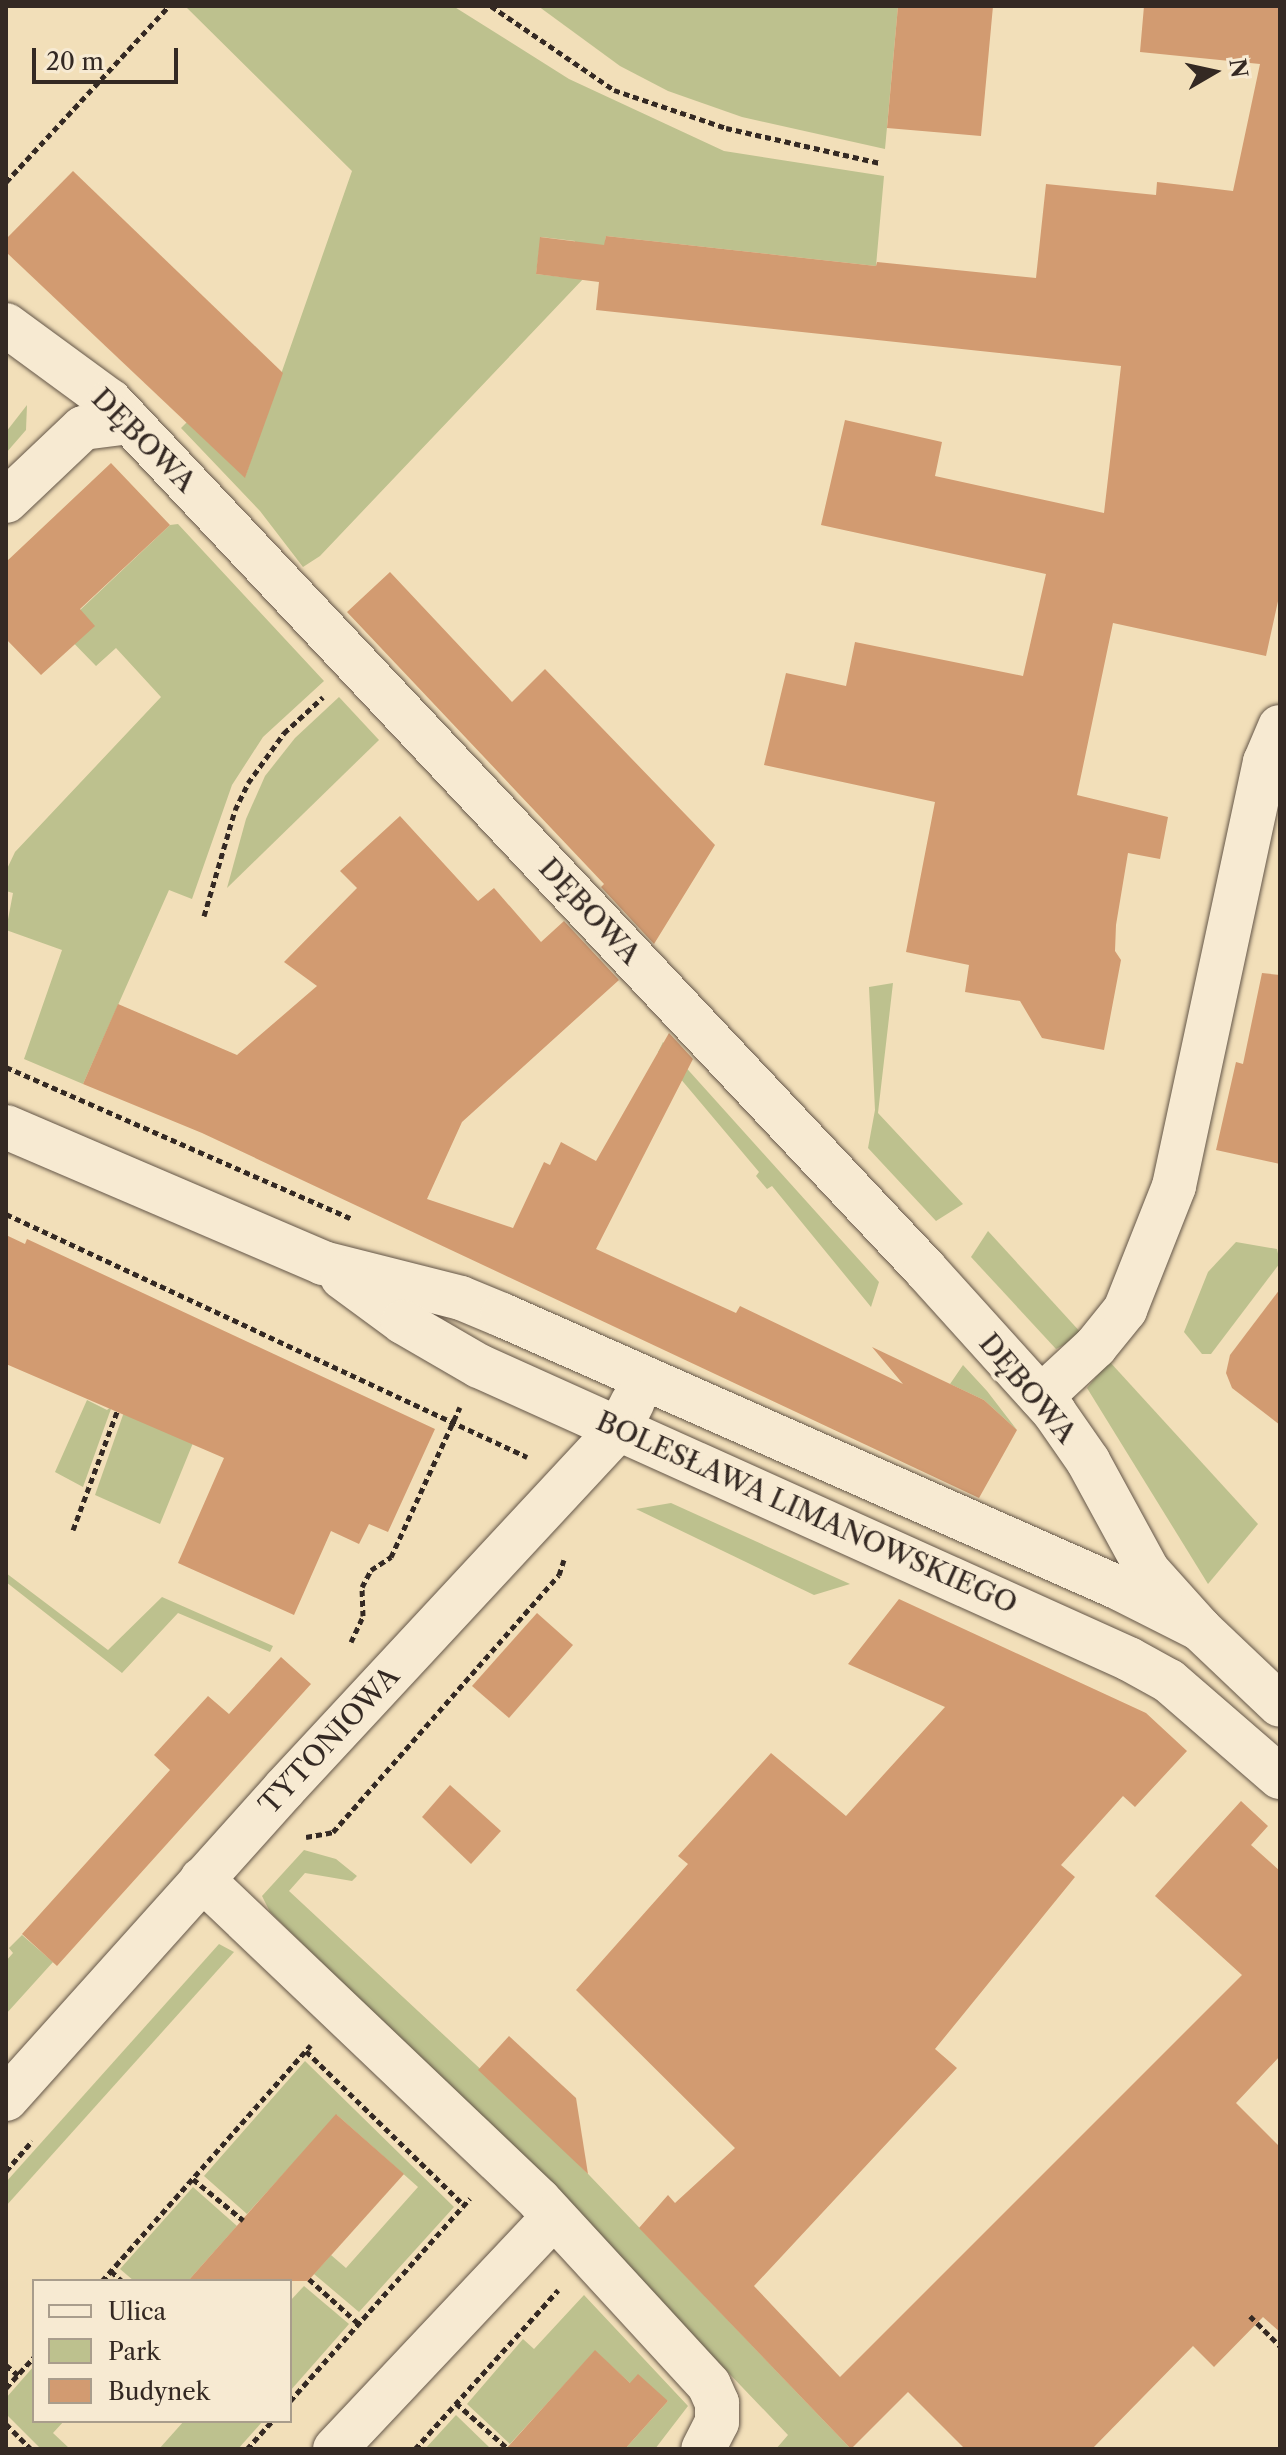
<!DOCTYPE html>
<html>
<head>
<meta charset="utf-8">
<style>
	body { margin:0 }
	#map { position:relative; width:1286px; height:2455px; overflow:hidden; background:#f2dfb9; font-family:"Libre Caslon Text",serif }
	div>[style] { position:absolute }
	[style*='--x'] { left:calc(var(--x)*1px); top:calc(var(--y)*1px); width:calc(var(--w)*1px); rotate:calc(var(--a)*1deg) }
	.green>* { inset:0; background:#bdc18e }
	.building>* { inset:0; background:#d29b71 }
	.path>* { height:5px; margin-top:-2.5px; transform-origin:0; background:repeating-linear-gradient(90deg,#342923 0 6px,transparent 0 10px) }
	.roads { filter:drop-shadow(0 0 2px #645648) drop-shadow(0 0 2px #645648) }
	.minor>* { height:44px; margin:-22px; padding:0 22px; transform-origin:22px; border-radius:22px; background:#f7ead2 }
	span { translate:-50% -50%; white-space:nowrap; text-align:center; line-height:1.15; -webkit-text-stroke:8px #f7ead2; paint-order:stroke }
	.street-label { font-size:28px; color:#342923 }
	.frame { position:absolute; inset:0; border:8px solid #342923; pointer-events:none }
	.legend { position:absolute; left:32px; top:2279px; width:260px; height:144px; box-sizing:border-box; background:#f7ead2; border:2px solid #a99d8c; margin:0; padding:10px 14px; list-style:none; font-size:24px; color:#342923 }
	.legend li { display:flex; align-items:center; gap:16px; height:40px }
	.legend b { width:40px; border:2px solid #a99d8c }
	.north { position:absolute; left:1174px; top:32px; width:80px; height:80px; -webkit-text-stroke:6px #f7ead2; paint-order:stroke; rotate:81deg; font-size:22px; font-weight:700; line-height:32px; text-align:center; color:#342923 }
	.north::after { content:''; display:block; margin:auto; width:28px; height:36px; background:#342923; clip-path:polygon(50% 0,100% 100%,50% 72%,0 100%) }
	.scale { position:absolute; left:32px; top:48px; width:146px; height:36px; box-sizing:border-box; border:4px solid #342923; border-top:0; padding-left:10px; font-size:24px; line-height:28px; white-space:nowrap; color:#342923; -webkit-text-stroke:6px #f7ead2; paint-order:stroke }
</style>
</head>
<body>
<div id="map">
	<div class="green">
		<div style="clip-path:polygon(evenodd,185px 6px,453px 6px,569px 79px,724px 151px,884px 176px,876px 266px,606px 236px,603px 258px,320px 556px,303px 567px,260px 511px,181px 428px,187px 422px,245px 477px,352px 171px,185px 6px,541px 237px,575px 241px,571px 278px,536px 274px,541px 237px)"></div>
		<div style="clip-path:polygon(538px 6px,898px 6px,885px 149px,742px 117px,668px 91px,620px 66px)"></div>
		<div style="clip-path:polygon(27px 405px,26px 430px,6px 453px,6px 432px)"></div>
		<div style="clip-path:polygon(178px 524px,324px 681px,263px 737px,232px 785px,192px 899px,169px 890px,83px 1084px,24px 1059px,62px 950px,6px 930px,13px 893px,6px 891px,6px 871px,15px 852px,161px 697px,116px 648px,96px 666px,60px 629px,170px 525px)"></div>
		<div style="clip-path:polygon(339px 697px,379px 740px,227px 888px,246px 819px,265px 776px,295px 738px)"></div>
		<div style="clip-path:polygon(893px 983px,878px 1113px,963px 1204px,936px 1221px,868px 1148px,875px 1110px,869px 987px)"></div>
		<div style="clip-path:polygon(663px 1042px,879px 1282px,871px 1307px,772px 1186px,767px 1189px,756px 1176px,759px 1172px,658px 1052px)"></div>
		<div style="clip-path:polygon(988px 1231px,1083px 1335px,1056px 1349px,971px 1257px)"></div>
		<div style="clip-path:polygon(1236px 1242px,1277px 1249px,1280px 1263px,1211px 1354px,1202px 1354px,1184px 1332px,1208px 1272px)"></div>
		<div style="clip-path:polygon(1109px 1361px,1258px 1524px,1208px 1584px,1087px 1388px)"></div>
		<div style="clip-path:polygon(963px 1365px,987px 1391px,1017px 1430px,984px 1400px,950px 1384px)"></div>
		<div style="clip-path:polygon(87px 1400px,107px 1410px,112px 1406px,83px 1487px,55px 1472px)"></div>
		<div style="clip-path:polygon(124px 1412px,193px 1443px,160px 1524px,95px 1495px)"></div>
		<div style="clip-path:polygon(671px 1503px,850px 1584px,814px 1595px,636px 1509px)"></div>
		<div style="clip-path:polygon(6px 1573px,108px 1650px,162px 1597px,273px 1646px,270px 1652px,178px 1613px,122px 1673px,6px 1582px)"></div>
		<div style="clip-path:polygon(304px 1850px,336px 1859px,357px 1876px,352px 1881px,305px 1873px,289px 1891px,547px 2131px,851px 2449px,776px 2449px,788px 2435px,529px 2164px,270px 1912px,262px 1896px)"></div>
		<div style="clip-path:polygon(22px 1935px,53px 1962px,6px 2014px,6px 1961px,13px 1953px,9px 1948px)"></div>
		<div style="clip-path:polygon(219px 1944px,234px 1952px,6px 2206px,6px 2182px)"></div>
		<div style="clip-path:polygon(305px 2061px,454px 2207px,359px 2312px,314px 2274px,331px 2255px,346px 2268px,418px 2187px,337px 2115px,247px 2214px,204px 2176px)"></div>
		<div style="clip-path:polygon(193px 2187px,237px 2226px,188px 2281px,134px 2281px,120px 2269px)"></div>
		<div style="clip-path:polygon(304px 2286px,349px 2324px,290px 2391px,290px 2301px)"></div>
		<div style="clip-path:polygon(584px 2295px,688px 2406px,655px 2449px,625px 2449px,668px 2401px,630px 2383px,595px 2351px,510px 2444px,467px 2404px,523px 2339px,534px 2349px)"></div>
		<div style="clip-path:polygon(34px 2366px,34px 2421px,64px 2421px,53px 2433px,70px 2449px,41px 2449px,6px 2414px,6px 2398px)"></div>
		<div style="clip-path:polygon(456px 2415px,491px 2449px,425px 2449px)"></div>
		<div style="clip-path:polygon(184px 2421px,263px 2421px,238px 2449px,159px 2449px)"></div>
	</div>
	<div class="building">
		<div style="clip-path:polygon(898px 6px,993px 6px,981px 136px,887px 128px)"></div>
		<div style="clip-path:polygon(1144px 6px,1280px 6px,1280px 592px,1266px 656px,1113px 623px,1077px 795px,1168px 817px,1160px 859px,1128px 853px,1116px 925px,1115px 951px,1121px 960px,1104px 1050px,1042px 1038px,1020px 1001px,965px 992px,969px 965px,906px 952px,935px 802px,764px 765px,786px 673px,846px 686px,855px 642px,1023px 676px,1046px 574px,821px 525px,845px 420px,942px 442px,935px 476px,1104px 513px,1121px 366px,596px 310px,599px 282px,536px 274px,540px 237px,604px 245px,606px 236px,876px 266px,877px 262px,1036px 278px,1046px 184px,1156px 195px,1157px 182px,1233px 191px,1260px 64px,1140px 52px)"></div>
		<div style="clip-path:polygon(73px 171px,283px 373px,245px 478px,6px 252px,6px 239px)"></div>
		<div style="clip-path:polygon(111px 463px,170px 525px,80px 609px,95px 626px,41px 675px,6px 639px,6px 562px)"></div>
		<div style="clip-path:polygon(390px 572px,512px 702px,545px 669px,715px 845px,654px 944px,601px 887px,604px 884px,347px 612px)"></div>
		<div style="clip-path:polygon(400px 816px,478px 901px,494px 888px,541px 942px,564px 921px,619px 980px,462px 1122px,427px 1199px,513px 1228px,544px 1162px,550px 1165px,561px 1142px,596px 1161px,669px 1033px,693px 1059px,596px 1249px,736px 1313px,740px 1306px,903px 1384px,872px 1347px,984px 1400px,1017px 1430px,979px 1498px,202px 1133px,83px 1084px,118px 1004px,237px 1055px,317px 986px,284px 962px,357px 888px,340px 871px)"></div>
		<div style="clip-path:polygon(1262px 973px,1280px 975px,1280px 1164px,1216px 1150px,1236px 1062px,1243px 1064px)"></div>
		<div style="clip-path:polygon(6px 1235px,25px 1244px,27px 1239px,435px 1429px,388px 1532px,369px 1524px,359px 1544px,331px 1531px,294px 1615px,178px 1563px,224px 1458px,6px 1364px)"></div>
		<div style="clip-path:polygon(1280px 1289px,1280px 1425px,1232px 1388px,1226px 1373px,1230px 1355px)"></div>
		<div style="clip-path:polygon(899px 1599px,1146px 1713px,1187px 1751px,1135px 1807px,1123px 1796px,1061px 1865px,1075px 1877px,935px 2049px,957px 2068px,754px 2286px,840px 2377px,1242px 1975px,1155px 1896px,1241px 1801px,1268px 1826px,1251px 1845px,1280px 1871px,1280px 2056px,1236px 2103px,1280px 2147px,1280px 2332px,1263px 2317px,1214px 2367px,1193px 2346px,1092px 2449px,965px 2449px,908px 2392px,851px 2449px,639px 2228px,668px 2195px,675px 2203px,735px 2148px,576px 1990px,688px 1864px,678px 1856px,771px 1753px,846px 1816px,945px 1707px,848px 1664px)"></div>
		<div style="clip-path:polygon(537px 1613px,573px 1645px,509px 1718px,472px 1686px)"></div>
		<div style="clip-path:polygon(281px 1657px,311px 1684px,57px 1966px,22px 1934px,170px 1770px,154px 1755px,208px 1696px,229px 1714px)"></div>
		<div style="clip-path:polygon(450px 1785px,501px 1831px,471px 1864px,422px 1817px)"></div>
		<div style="clip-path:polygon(509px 2036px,576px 2098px,588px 2174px,478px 2070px)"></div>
		<div style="clip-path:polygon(336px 2114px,404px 2174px,308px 2281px,188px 2281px)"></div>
		<div style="clip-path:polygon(595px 2350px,630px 2383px,638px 2374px,668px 2401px,625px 2449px,506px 2449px)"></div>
	</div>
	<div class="path">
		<div style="--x:491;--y:6;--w:149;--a:34.3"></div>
		<div style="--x:614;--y:90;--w:118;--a:18.7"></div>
		<div style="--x:726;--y:128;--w:158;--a:12.8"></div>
		<div style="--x:6;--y:182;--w:240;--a:-47.2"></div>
		<div style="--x:204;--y:916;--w:110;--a:-73.7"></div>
		<div style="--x:235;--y:810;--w:30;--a:-64"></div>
		<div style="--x:248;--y:783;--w:62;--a:-54.2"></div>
		<div style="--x:284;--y:733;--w:53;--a:-42.7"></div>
		<div style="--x:6;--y:1067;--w:376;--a:23.7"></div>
		<div style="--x:6;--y:1214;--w:575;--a:25"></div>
		<div style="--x:73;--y:1530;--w:129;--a:-69.6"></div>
		<div style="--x:351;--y:1642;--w:29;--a:-65"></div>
		<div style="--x:363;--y:1616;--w:29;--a:-92"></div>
		<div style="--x:362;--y:1587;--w:19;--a:-62"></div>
		<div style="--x:371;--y:1570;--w:24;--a:-33"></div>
		<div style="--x:391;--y:1557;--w:165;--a:-65.3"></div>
		<div style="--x:306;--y:1837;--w:27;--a:-10"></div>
		<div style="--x:333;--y:1832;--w:342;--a:-48.7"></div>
		<div style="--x:559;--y:1575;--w:16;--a:-72"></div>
		<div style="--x:306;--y:2051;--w:221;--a:44.3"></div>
		<div style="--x:6;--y:2171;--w:40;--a:-49"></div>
		<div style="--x:193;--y:2179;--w:65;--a:39.4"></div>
		<div style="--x:111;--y:2271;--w:15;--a:42"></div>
		<div style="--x:309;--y:2279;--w:67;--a:42"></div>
		<div style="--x:102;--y:2281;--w:315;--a:-48.5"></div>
		<div style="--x:1250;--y:2316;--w:42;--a:45"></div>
		<div style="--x:6;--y:2365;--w:16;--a:40"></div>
		<div style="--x:6;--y:2388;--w:42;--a:-47.9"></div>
		<div style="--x:290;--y:2401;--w:271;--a:-48.4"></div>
		<div style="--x:456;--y:2403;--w:68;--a:41.4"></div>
		<div style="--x:6;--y:2424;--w:35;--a:45"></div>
		<div style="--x:247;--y:2449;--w:38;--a:-48"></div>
		<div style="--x:415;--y:2449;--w:214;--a:-48"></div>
	</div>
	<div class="roads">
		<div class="minor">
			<div style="--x:6;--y:325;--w:129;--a:36.2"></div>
			<div style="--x:110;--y:401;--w:1191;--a:46.8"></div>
			<div style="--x:925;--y:1269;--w:193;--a:47.9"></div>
			<div style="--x:1054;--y:1412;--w:60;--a:55.2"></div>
			<div style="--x:1088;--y:1461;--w:125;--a:61.4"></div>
			<div style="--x:1148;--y:1571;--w:78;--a:48.1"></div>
			<div style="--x:6;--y:501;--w:106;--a:-43.5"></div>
			<div style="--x:83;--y:428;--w:47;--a:-7.3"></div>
			<div style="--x:6;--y:1127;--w:345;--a:23.2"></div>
			<div style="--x:323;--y:1263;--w:142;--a:14.2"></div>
			<div style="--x:461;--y:1298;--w:44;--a:22.5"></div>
			<div style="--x:502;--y:1315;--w:675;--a:23.87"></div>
			<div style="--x:1119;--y:1588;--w:91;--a:26.8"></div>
			<div style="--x:1200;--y:1629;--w:110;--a:43.5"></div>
			<div style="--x:342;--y:1277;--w:76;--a:36.4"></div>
			<div style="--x:403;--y:1322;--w:88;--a:30.1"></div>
			<div style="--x:479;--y:1366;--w:713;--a:24.26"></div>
			<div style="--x:1129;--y:1659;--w:46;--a:28.8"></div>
			<div style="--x:1169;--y:1681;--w:147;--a:40.9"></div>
			<div style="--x:1041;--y:1397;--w:74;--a:-42.8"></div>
			<div style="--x:1095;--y:1347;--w:48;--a:-51"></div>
			<div style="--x:1125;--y:1310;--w:133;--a:-68.4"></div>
			<div style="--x:1174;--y:1186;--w:434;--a:-77.9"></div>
			<div style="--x:1265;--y:762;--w:38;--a:-67"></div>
			<div style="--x:202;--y:1879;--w:465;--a:43.6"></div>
			<div style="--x:539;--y:2200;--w:251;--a:47.4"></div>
			<div style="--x:709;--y:2385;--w:20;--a:66"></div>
			<div style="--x:717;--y:2403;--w:19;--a:90"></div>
			<div style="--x:717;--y:2422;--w:30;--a:117"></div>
			<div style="--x:6;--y:2099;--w:416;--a:-48.1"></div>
			<div style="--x:284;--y:1789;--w:494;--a:-47.1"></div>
			<div style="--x:620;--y:1427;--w:28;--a:-63"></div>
			<div style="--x:335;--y:2449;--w:319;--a:-46.7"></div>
		</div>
	</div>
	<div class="street-label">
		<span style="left:144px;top:440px;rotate:45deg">DĘBOWA</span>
		<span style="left:590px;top:911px;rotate:47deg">DĘBOWA</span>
		<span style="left:1028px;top:1388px;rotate:50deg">DĘBOWA</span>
		<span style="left:807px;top:1512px;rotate:24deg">BOLESŁAWA LIMANOWSKIEGO</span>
		<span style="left:329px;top:1740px;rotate:-47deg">TYTONIOWA</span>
	</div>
	<div class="frame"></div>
	<ul class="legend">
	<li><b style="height:10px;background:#f7ead2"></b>Ulica</li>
	<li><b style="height:22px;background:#bdc18e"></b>Park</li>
	<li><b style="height:22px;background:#d29b71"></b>Budynek</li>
	</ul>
	<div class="north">N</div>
	<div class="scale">20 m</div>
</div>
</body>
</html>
